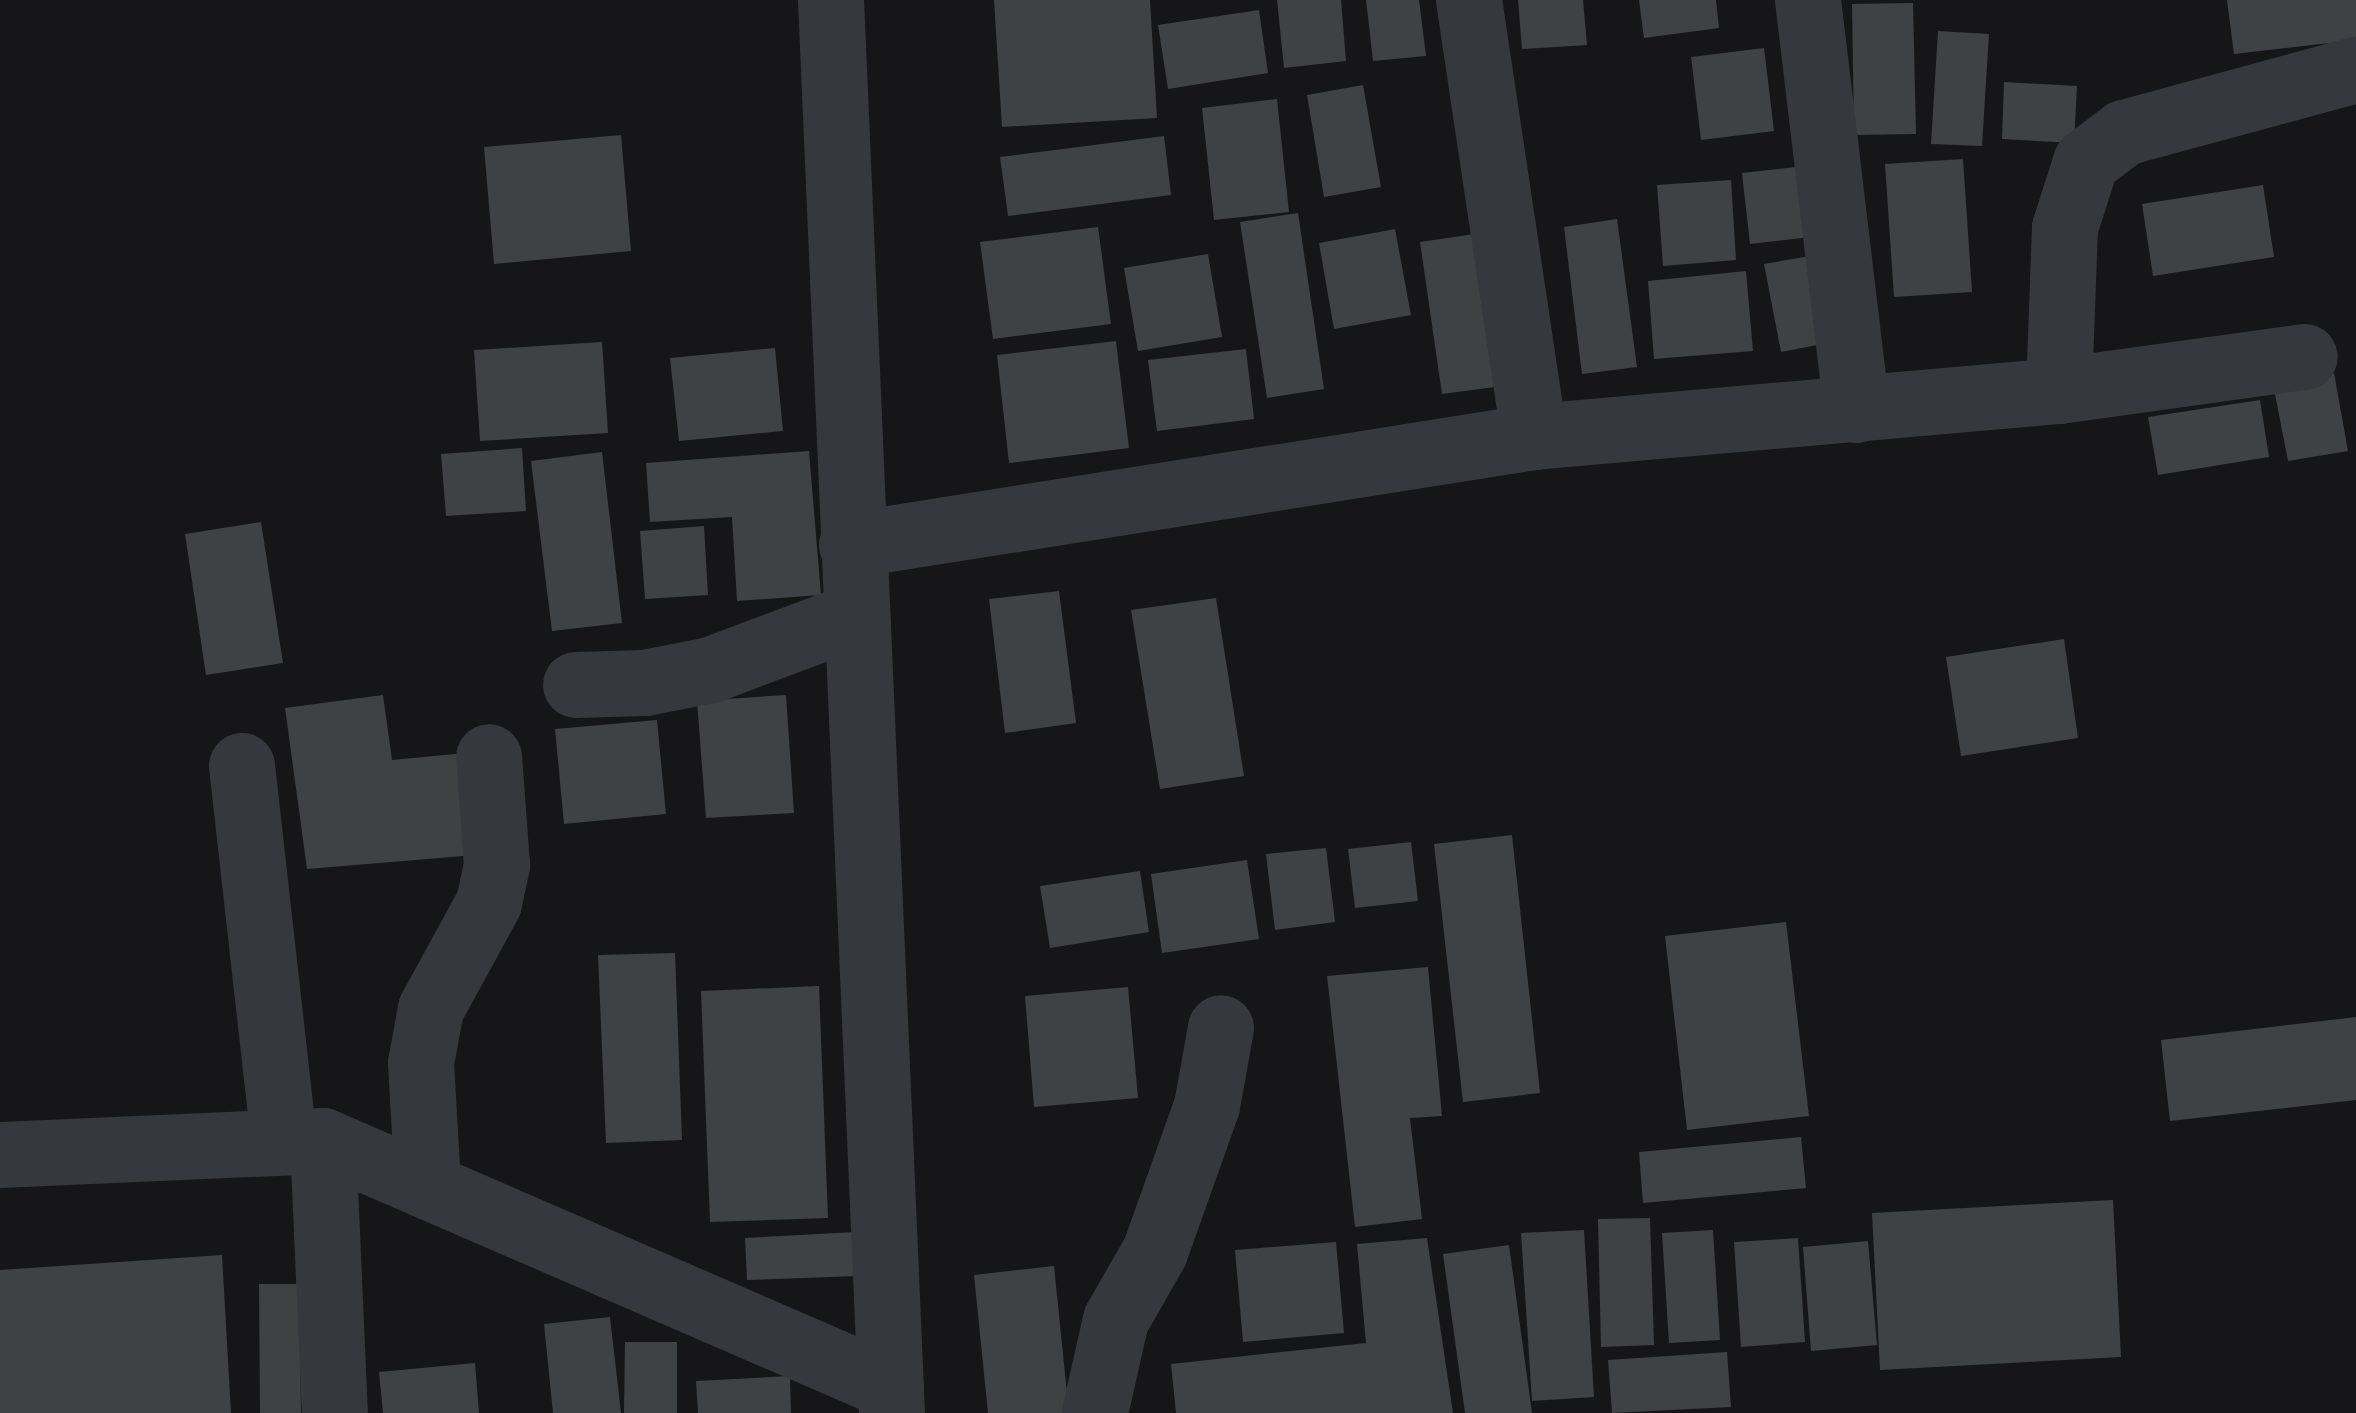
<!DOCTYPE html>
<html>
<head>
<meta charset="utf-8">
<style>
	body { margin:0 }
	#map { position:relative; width:2356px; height:1413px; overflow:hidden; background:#161618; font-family:Karla,sans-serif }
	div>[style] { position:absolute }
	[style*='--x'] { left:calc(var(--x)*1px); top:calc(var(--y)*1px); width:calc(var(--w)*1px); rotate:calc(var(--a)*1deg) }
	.building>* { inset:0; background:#404145 }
	.minor>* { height:66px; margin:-33px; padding:0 33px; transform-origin:33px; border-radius:33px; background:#37383d }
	span { translate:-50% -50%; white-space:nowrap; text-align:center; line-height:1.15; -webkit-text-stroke:10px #111113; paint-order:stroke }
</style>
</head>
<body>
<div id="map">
	<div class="building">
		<div style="clip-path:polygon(994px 0,1150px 0,1157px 118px,1002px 127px)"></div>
		<div style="clip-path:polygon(1277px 0,1341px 0,1346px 61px,1284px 68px)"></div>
		<div style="clip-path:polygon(1366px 0,1419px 0,1426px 56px,1373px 61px)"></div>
		<div style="clip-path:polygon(1518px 0,1583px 0,1587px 45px,1522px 49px)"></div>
		<div style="clip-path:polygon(1639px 0,1716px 0,1719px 28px,1644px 38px)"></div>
		<div style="clip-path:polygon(2227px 0,2356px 0,2356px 40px,2234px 54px)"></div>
		<div style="clip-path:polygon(1913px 3px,1916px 134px,1854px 135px,1852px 4px)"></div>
		<div style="clip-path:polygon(1259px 10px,1268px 73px,1168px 89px,1158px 25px)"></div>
		<div style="clip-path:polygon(1938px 31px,1989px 34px,1982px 146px,1931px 144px)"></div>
		<div style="clip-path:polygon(1764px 48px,1774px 131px,1701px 140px,1691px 57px)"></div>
		<div style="clip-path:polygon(2004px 82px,2077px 86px,2074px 143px,2002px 139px)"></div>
		<div style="clip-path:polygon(1363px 85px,1381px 187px,1324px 197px,1307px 95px)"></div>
		<div style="clip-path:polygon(1277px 99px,1289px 212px,1214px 220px,1202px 108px)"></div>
		<div style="clip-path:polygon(621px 135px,631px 251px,494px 264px,484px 147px)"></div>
		<div style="clip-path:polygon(1164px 136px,1171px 195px,1008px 216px,1000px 157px)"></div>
		<div style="clip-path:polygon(1963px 159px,1972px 292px,1894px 297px,1885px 164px)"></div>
		<div style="clip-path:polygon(1813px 165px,1821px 236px,1750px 244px,1742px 173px)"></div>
		<div style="clip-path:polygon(1731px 180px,1736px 260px,1663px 266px,1657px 185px)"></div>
		<div style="clip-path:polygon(2263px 185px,2274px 257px,2153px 276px,2142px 204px)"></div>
		<div style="clip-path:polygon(1298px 213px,1324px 389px,1267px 398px,1240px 222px)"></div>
		<div style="clip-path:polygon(1617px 219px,1637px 367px,1582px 374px,1564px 227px)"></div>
		<div style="clip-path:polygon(1098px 227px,1111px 324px,993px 339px,980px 242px)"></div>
		<div style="clip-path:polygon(1395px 229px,1411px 315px,1334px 329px,1319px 243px)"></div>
		<div style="clip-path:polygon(1488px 232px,1510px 385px,1442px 394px,1420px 242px)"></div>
		<div style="clip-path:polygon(1208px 254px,1222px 337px,1138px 351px,1124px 268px)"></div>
		<div style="clip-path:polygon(1816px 255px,1833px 342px,1781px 352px,1764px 264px)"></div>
		<div style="clip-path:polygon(1746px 271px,1753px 351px,1654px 359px,1648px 281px)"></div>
		<div style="clip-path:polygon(1116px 341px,1129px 448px,1009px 463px,997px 355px)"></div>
		<div style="clip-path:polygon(602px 342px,608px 433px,480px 441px,474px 350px)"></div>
		<div style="clip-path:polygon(775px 348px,783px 431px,679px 441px,670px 358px)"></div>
		<div style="clip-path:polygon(1246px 349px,1254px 419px,1157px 431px,1148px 360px)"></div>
		<div style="clip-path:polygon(2334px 373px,2348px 451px,2288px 461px,2273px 384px)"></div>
		<div style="clip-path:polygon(2260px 400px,2269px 457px,2158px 475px,2148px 417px)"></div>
		<div style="clip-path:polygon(522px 448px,526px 511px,446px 516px,441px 454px)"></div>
		<div style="clip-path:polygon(809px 451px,821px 595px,737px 601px,732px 517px,650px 522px,646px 463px)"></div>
		<div style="clip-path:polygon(602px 452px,622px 623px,552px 631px,531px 461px)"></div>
		<div style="clip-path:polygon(261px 522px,283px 663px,206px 675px,185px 534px)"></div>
		<div style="clip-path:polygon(704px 526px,708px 595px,645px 599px,640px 531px)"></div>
		<div style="clip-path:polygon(1059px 591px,1076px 723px,1005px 733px,989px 599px)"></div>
		<div style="clip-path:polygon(1216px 598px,1244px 776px,1160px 789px,1131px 610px)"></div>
		<div style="clip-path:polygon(2064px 639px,2078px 738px,1961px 756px,1946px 657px)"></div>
		<div style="clip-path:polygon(383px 695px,392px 760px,466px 753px,475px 855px,307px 869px,285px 708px)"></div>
		<div style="clip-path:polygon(786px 695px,794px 813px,706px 818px,697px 701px)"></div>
		<div style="clip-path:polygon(657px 720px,666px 814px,564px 824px,555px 729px)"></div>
		<div style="clip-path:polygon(1512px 835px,1540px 1093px,1463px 1102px,1434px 844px)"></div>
		<div style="clip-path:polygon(1411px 842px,1418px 901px,1355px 908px,1348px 849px)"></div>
		<div style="clip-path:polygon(1326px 848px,1335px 922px,1275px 930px,1266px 854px)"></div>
		<div style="clip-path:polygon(1247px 860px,1259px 939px,1162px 953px,1151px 874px)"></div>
		<div style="clip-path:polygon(1140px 871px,1149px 932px,1050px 948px,1040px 886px)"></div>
		<div style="clip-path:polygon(1786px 922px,1809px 1116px,1687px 1130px,1665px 936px)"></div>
		<div style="clip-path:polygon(675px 953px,682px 1140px,606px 1143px,598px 955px)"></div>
		<div style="clip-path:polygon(1428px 967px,1442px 1116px,1410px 1118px,1422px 1219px,1355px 1227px,1327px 976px)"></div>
		<div style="clip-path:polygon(819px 986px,828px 1218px,710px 1222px,701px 991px)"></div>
		<div style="clip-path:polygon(1128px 987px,1138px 1098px,1034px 1107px,1025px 996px)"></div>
		<div style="clip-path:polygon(2356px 1017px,2356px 1100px,2170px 1121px,2161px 1040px)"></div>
		<div style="clip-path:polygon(1801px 1137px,1806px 1188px,1643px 1203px,1639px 1152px)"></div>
		<div style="clip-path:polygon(2113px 1200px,2121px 1357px,1880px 1370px,1872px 1213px)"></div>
		<div style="clip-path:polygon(1650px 1218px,1654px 1345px,1601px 1347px,1598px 1219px)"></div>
		<div style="clip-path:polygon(1584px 1230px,1594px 1397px,1532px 1401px,1521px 1233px)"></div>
		<div style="clip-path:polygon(1713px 1230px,1720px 1340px,1669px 1343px,1662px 1233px)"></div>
		<div style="clip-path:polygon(856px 1232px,858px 1276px,747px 1280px,745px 1238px)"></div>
		<div style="clip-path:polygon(1427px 1238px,1453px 1413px,1176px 1413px,1171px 1364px,1366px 1343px,1357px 1244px)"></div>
		<div style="clip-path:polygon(1798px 1238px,1805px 1342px,1741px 1347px,1734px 1242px)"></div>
		<div style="clip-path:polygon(1868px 1241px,1877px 1345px,1811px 1351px,1803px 1247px)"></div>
		<div style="clip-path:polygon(1336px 1242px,1344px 1333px,1243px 1342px,1235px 1250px)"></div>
		<div style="clip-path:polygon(1509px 1245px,1532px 1413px,1465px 1413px,1443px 1254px)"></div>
		<div style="clip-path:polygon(222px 1255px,231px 1413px,0 1413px,0 1270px)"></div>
		<div style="clip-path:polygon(1054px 1266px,1069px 1413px,988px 1413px,974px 1275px)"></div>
		<div style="clip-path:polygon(259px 1284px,299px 1284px,301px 1413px,260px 1413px)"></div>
		<div style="clip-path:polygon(610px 1317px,621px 1413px,553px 1413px,544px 1324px)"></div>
		<div style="clip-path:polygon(625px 1342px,677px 1342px,677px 1413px,624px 1413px)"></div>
		<div style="clip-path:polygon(1727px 1352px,1731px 1407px,1612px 1413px,1608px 1360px)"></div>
		<div style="clip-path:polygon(475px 1363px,479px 1413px,383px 1413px,379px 1372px)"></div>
		<div style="clip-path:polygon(790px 1376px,791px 1413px,698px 1413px,696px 1381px)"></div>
	</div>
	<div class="minor">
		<div style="--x:831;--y:0;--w:1414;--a:87.53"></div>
		<div style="--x:1469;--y:0;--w:442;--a:81.5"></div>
		<div style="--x:1808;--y:0;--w:413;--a:83.2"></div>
		<div style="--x:2059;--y:391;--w:163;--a:-87.9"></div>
		<div style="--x:2065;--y:228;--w:69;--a:-72.3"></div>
		<div style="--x:2086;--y:162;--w:48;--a:-37.3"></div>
		<div style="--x:2124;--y:133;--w:240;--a:-15.2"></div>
		<div style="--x:852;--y:545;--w:690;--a:-9"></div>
		<div style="--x:1534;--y:437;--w:527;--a:-5.01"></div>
		<div style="--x:2059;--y:391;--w:248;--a:-7.9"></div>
		<div style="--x:576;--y:685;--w:69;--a:-1.7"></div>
		<div style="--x:645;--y:683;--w:67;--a:-11.1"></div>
		<div style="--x:711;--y:670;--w:154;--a:-20.6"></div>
		<div style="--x:242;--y:766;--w:378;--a:83.6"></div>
		<div style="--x:323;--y:1141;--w:272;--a:87.5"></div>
		<div style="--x:0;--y:1155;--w:323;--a:-2.5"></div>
		<div style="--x:323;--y:1141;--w:619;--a:23.42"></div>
		<div style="--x:428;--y:1185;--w:122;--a:-93.3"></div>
		<div style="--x:421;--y:1063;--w:55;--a:-79.5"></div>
		<div style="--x:431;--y:1009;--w:121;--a:-61.3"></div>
		<div style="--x:489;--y:903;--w:39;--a:-78"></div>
		<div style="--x:497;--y:865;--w:108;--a:-94.2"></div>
		<div style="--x:1095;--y:1413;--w:95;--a:-77.3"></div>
		<div style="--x:1116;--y:1320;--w:78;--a:-60.2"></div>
		<div style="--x:1155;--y:1252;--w:155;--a:-70.4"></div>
		<div style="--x:1207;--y:1106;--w:79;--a:-79.8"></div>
	</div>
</div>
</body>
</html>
